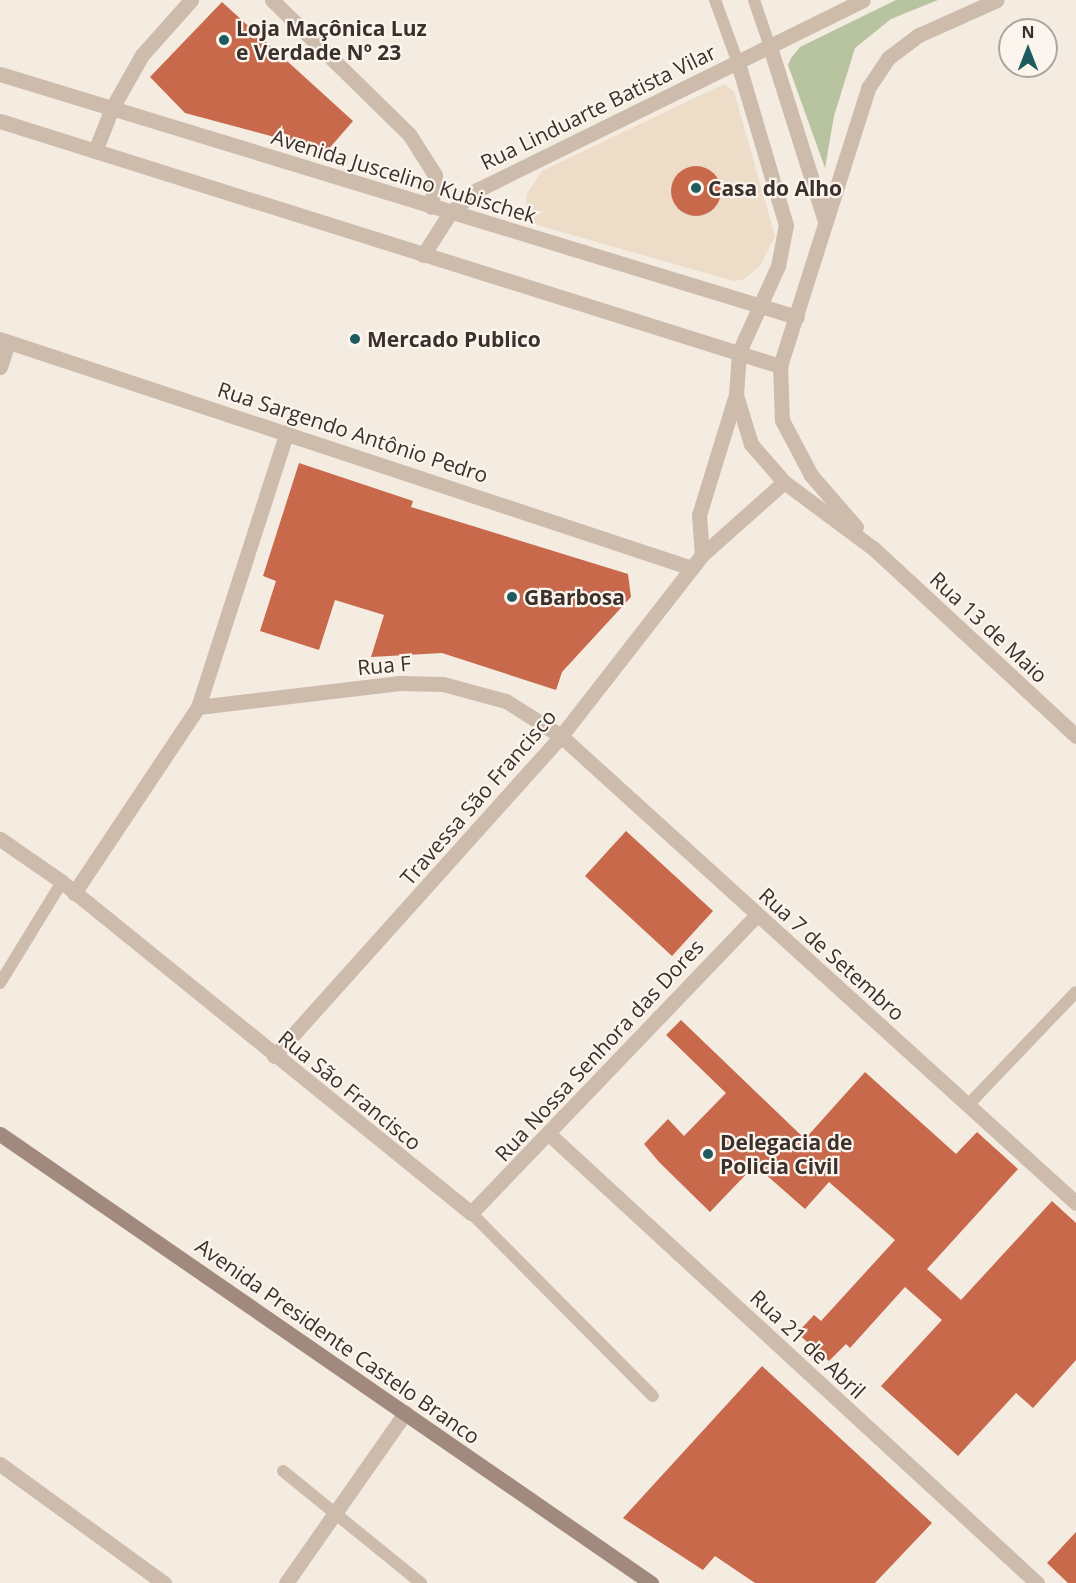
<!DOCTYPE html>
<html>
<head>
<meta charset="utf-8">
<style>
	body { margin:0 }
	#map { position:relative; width:1076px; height:1583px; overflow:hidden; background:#f4ebe1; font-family:"Open Sans",sans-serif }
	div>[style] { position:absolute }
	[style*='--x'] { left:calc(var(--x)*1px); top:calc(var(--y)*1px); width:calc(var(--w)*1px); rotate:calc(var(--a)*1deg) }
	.green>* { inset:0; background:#b8c4a0 }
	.plaza>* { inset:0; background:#ecdcc8 }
	.building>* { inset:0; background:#c8694b }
	.round { border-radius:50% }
	.service>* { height:12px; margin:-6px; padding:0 6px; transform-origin:6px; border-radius:6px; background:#cdbbac }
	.minor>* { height:15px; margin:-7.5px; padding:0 7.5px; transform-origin:7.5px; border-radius:7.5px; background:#cdbbac }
	.tertiary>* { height:15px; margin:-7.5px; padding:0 7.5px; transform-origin:7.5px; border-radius:7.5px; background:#cdbbac }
	.secondary>* { height:15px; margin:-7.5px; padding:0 7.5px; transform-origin:7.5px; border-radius:7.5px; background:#a18a7d }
	.dots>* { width:16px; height:16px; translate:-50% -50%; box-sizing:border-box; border:3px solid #fbf5ee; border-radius:50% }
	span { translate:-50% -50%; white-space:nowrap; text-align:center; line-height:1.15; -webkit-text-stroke:4.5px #fbf5ee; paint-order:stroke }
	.poi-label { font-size:21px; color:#3b302b; font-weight:700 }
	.left { translate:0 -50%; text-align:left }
	.street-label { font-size:21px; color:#3b302b }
	.north { position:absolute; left:998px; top:18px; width:60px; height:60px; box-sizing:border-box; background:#fbf5ee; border:2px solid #aea6a0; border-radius:50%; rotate:0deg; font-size:16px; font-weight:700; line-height:24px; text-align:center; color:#3b302b }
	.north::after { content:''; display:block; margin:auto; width:21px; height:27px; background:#1f5a5e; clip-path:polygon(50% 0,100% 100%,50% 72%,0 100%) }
</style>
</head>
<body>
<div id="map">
	<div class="green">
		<div style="clip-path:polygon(896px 0,938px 0,891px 19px,855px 48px,834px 116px,825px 168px,788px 65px,791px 58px,800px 47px)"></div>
	</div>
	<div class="plaza">
		<div style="clip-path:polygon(724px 84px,734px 92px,775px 236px,760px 266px,744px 279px,734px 281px,537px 225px,525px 217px,527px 194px,542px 171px)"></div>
	</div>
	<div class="building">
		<div style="clip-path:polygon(222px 2px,353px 121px,327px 151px,185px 113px,150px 77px)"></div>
		<div class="round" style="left:671px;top:166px;width:50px;height:50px"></div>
		<div style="clip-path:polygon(299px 463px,413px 501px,411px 507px,628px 574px,631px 597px,562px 672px,556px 690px,442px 653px,371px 657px,384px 615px,335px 600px,319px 650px,260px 631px,276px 581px,263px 576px)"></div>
		<div style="clip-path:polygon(626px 831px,713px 911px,672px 956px,585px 876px)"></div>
		<div style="clip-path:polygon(681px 1020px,805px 1139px,865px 1072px,956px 1154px,977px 1132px,1018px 1169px,927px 1269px,961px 1300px,1052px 1201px,1076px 1223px,1076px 1360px,1033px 1408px,1016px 1393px,958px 1456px,881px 1386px,942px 1320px,905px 1287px,850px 1348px,846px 1344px,829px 1361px,797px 1333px,814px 1315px,821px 1321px,895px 1240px,829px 1182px,805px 1209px,755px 1165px,710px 1212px,659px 1162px,644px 1144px,668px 1119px,684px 1136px,726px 1093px,666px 1035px)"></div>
		<div style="clip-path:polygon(762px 1366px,932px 1523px,875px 1583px,755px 1583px,715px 1556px,703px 1570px,623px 1518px)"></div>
		<div style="clip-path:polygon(1076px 1532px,1076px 1583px,1068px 1583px,1047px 1563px)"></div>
	</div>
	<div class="service">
		<div style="--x:715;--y:0;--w:67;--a:69.9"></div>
		<div style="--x:754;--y:0;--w:50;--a:71.2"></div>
		<div style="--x:0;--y:983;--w:119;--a:-58.5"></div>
		<div style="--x:968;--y:1105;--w:156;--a:-46.3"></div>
		<div style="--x:471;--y:1213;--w:258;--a:45.2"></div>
		<div style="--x:283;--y:1471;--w:178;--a:39.1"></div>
	</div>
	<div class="minor">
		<div style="--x:272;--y:0;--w:192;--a:44.4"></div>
		<div style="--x:409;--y:134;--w:49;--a:57.6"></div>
		<div style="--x:435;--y:175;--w:32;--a:97"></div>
		<div style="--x:95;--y:151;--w:46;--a:-68.4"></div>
		<div style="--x:112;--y:108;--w:61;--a:-60.5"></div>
		<div style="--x:142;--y:55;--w:74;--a:-48.3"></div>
		<div style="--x:0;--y:339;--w:729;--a:18.31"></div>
		<div style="--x:0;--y:367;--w:26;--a:-72"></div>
		<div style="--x:702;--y:555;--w:40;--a:-94.3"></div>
		<div style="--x:699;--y:515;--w:126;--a:-72.9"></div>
		<div style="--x:198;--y:707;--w:203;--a:-6.8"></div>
		<div style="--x:400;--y:683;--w:43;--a:1.3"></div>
		<div style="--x:443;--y:684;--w:65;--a:15.1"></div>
		<div style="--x:506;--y:701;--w:65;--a:32.5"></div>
		<div style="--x:561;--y:736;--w:695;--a:42.2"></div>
		<div style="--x:0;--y:839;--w:75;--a:34.7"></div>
		<div style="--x:62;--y:882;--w:526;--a:38.98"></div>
		<div style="--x:471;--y:1213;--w:412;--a:-46.2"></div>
		<div style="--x:74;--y:893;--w:224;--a:-56.3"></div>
		<div style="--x:198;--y:707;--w:289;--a:-72.1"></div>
		<div style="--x:274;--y:1056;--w:430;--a:-48.1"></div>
		<div style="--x:561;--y:736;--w:229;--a:-52.1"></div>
		<div style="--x:702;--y:555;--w:110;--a:-41.7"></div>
		<div style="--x:550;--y:1135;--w:662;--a:42.61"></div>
		<div style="--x:0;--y:1464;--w:203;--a:36"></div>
		<div style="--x:286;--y:1583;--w:208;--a:-55"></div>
	</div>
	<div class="tertiary">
		<div style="--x:770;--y:47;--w:182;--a:72.5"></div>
		<div style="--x:738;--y:63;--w:169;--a:73.5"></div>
		<div style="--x:786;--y:225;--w:42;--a:101"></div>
		<div style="--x:778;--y:266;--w:94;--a:114.4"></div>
		<div style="--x:739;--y:352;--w:43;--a:94"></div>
		<div style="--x:736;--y:395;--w:51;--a:73"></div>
		<div style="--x:751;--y:444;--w:50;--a:49"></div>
		<div style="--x:784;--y:482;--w:111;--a:36.6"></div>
		<div style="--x:873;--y:548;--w:277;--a:42.8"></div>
		<div style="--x:0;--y:74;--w:833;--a:16.96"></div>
		<div style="--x:0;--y:121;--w:818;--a:17.44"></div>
		<div style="--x:423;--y:255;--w:50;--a:-57.3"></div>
		<div style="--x:450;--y:213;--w:33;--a:-41"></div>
		<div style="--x:475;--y:191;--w:432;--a:-26.2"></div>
		<div style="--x:856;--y:527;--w:69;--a:-130.9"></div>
		<div style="--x:811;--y:475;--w:62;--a:-117.8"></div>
		<div style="--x:782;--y:420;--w:54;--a:-92.1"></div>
		<div style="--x:780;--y:366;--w:292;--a:-72.4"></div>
		<div style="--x:868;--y:88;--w:36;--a:-56"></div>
		<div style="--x:888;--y:58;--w:39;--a:-37"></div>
		<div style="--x:919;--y:35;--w:85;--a:-24.2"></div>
	</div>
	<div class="secondary">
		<div style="--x:0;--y:1134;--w:791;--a:34.59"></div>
	</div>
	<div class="dots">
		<div style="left:224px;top:40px;background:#1f5a5e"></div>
		<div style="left:696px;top:188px;background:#1f5a5e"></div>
		<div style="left:355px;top:339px;background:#1f5a5e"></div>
		<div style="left:512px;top:597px;background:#1f5a5e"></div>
		<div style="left:708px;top:1154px;background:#1f5a5e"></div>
	</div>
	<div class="poi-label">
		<span class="left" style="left:236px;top:40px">Loja Maçônica Luz<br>e Verdade Nº 23</span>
		<span class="left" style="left:708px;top:188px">Casa do Alho</span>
		<span class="left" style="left:367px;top:339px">Mercado Publico</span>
		<span class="left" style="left:524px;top:597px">GBarbosa</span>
		<span class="left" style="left:720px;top:1154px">Delegacia de<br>Policia Civil</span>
	</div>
	<div class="street-label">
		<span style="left:598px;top:107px;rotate:-26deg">Rua Linduarte Batista Vilar</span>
		<span style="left:404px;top:176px;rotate:17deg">Avenida Juscelino Kubischek</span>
		<span style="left:353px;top:432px;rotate:18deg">Rua Sargendo Antônio Pedro</span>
		<span style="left:989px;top:627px;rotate:43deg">Rua 13 de Maio</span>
		<span style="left:384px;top:665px;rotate:-5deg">Rua F</span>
		<span style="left:478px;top:797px;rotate:-49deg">Travessa São Francisco</span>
		<span style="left:832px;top:954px;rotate:42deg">Rua 7 de Setembro</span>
		<span style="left:599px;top:1050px;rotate:-47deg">Rua Nossa Senhora das Dores</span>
		<span style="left:350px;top:1090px;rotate:39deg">Rua São Francisco</span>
		<span style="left:338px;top:1341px;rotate:35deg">Avenida Presidente Castelo Branco</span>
		<span style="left:808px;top:1344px;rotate:43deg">Rua 21 de Abril</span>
	</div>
	<div class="north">N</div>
</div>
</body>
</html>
